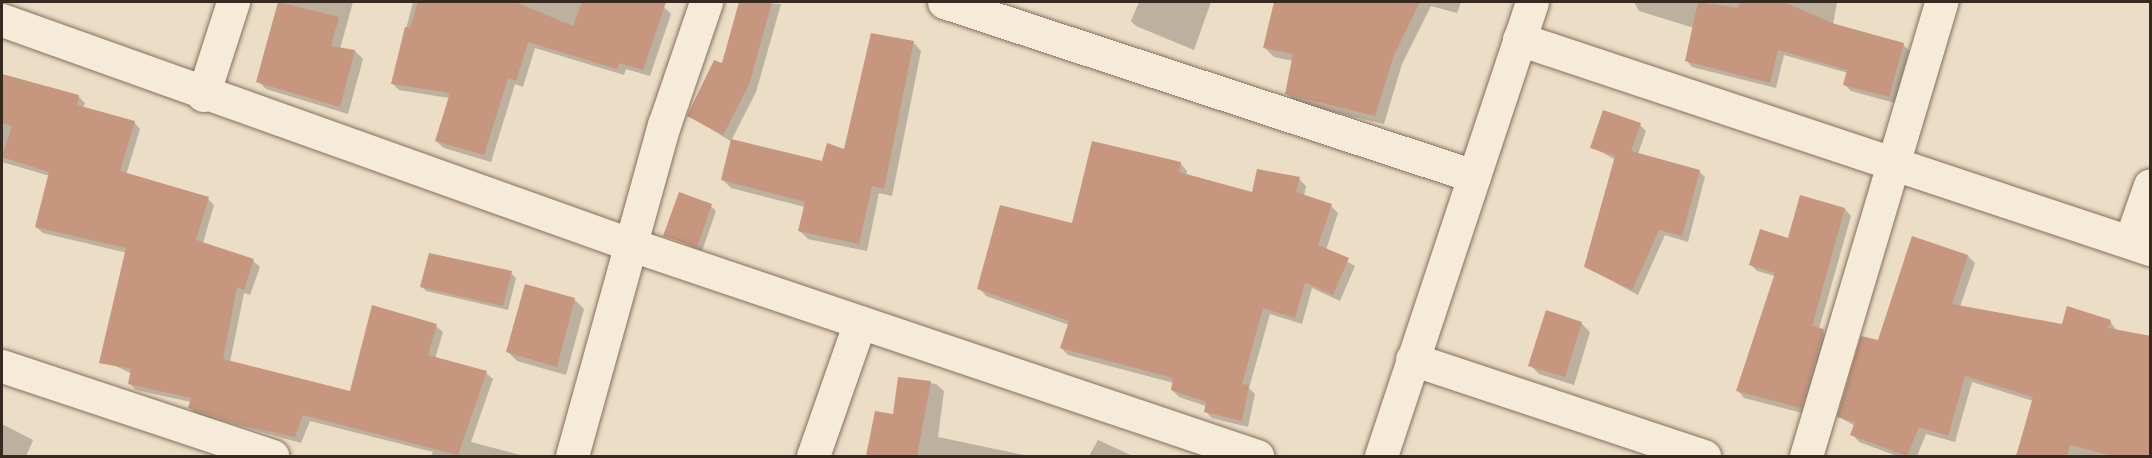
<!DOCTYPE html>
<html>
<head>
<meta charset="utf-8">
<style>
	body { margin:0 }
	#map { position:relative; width:2152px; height:458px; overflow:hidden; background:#ebddc6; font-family:"Source Serif 4",serif }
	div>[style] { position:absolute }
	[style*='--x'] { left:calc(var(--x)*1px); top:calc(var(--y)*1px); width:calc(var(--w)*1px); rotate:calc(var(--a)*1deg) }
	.shadow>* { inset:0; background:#0003 }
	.building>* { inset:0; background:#c6967e }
	.roads { filter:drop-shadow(0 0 2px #856f5d) drop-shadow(0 0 2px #856f5d) }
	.minor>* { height:33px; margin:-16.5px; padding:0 16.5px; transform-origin:16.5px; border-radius:16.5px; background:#f6ebd8 }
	span { translate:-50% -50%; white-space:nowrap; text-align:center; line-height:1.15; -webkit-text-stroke:4.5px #f3e8d5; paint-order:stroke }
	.frame { position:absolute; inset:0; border:3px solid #362920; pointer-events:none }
</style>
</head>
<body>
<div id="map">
	<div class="shadow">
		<div style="clip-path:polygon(282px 2px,353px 2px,340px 49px,355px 51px,363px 59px,348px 114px,266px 89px,258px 81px)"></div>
		<div style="clip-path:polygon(413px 2px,647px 2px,664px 7px,671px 14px,650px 76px,626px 69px,624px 75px,535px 48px,523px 87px,515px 84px,491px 162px,444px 148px,436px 141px,449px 98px,399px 90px,392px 83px)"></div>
		<div style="clip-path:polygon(740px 2px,781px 4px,756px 92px,731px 141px,823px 163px,845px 151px,914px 43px,921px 51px,892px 196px,879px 193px,867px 251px,808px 239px,800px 231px,805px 207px,731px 188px,723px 180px,732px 142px,689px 116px,723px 65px)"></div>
		<div style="clip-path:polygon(1139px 2px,1211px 2px,1194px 50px,1136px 26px,1131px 21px)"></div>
		<div style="clip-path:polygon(1276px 2px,1461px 2px,1457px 13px,1431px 6px,1402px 64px,1384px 124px,1296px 103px,1287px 94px,1293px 61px,1274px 57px,1265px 48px)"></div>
		<div style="clip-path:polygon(1634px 2px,1837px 2px,1833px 25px,1903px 44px,1909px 51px,1895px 103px,1851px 91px,1845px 85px,1848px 73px,1784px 55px,1776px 88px,1692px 67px,1686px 60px,1694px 28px,1639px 11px)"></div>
		<div style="clip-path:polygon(2px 74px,78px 96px,85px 103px,83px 108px,134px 122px,140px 129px,126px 175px,208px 199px,214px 205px,203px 243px,253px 261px,260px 267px,250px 295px,244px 293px,230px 362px,351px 393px,436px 326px,443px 332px,435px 359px,486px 373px,493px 379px,471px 442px,524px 456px,431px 456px,433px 452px,310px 421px,301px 443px,196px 414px,190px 408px,191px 402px,136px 390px,130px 384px,132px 374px,114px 365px,136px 255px,43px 233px,36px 227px,50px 176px,2px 162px)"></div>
		<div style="clip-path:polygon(1640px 125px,1646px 131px,1638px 154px,1699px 171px,1705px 177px,1688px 242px,1665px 235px,1638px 295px,1586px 267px,1616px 160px,1592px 147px)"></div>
		<div style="clip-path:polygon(1180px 163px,1187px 171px,1186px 176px,1253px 194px,1299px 179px,1306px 186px,1304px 196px,1331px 206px,1338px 213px,1326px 250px,1355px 266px,1340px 301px,1312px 288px,1302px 324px,1270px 314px,1249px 388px,1255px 394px,1248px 427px,1212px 418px,1205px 411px,1206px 406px,1179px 397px,1172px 390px,1174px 383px,1068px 355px,1061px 348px,1069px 325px,986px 296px,979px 288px,1073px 225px)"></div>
		<div style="clip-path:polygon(711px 206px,716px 211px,702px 251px,665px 235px)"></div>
		<div style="clip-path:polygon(1845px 209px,1851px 216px,1819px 329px,1830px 337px,1807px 414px,1744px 398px,1738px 391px,1775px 276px,1757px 271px,1750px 264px)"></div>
		<div style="clip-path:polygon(1968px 256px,1975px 263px,1960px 307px,2063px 326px,2110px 321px,2117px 331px,2150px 338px,2150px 456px,2018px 456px,2033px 401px,1972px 382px,1955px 442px,1926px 434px,1917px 456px,1897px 456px,1859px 442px,1852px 434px,1855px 426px,1839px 417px,1879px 342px)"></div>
		<div style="clip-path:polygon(511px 273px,516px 278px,508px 310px,426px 291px,421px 286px)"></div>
		<div style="clip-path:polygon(575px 300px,584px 309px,566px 375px,517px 361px,508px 352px)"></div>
		<div style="clip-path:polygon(1581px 323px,1590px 332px,1574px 385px,1539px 374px,1530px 365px)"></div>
		<div style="clip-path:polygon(899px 379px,936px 384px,944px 391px,938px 437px,1029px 456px,868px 456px,876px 413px,894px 416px)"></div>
		<div style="clip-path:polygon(2px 424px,33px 440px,26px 456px,2px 456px)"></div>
		<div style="clip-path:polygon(1098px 440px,1133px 456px,1089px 456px)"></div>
	</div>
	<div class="building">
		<div style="clip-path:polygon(278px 2px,339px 17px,331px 46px,355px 50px,340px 107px,256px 82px)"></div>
		<div style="clip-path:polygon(418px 2px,515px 2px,573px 26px,582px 2px,666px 2px,643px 70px,619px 63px,617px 69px,528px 42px,516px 81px,508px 78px,484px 155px,435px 141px,450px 93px,391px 84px,405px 27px,410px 28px)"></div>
		<div style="clip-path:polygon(739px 2px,772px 2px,749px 85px,723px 135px,687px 116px,714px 60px,722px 63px)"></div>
		<div style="clip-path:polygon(1274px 2px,1420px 2px,1394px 55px,1375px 116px,1285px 94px,1293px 54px,1263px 48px)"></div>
		<div style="clip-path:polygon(1698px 2px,1738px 8px,1740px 2px,1783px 2px,1835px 24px,1904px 43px,1889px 97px,1843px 85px,1847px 70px,1778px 50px,1770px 83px,1685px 61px)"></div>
		<div style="clip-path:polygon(871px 33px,914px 41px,884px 189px,872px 186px,859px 244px,798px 231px,805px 202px,721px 180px,731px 139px,822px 161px,827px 143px,844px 149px)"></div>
		<div style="clip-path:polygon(2px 74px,79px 95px,77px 105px,135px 121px,120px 171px,209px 197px,196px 240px,254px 259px,244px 290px,237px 287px,223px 359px,350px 391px,372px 305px,437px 324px,428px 355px,487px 371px,458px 455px,303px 415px,295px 437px,246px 426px,188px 408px,191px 398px,128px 384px,131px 369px,99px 363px,126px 248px,35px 227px,49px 172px,2px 157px,12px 126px,2px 123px)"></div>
		<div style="clip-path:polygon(1603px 110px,1641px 123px,1631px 151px,1700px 170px,1682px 236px,1659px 230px,1632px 290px,1584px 267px,1615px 156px,1590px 148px)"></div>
		<div style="clip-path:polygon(1092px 141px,1181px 162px,1179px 172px,1252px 192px,1257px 169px,1300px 177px,1296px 192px,1332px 204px,1318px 245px,1349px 258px,1333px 295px,1305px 282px,1295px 318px,1263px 308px,1242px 384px,1249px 385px,1242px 421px,1204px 412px,1206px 402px,1171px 390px,1173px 378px,1060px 348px,1069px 321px,977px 289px,1000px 205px,1072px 223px)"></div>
		<div style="clip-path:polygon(679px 192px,712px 204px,697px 247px,663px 236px)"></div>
		<div style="clip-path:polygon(1800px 195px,1845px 208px,1812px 326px,1824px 329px,1801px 408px,1736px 391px,1775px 273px,1749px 265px,1760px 229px,1788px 238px)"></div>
		<div style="clip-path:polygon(1912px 236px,1968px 255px,1952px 304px,2062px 324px,2067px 306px,2111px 320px,2108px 328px,2151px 336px,2151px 456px,2113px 456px,2070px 445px,2067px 456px,2016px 456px,2033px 397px,1965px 376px,1948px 436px,1919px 427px,1907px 456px,1850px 435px,1855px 422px,1837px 417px,1861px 336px,1878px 340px)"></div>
		<div style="clip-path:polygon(429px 253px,512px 271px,503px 306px,420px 287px)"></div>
		<div style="clip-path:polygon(525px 284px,575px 298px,557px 367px,506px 352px)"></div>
		<div style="clip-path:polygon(1546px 310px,1582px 322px,1565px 377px,1528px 366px)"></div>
		<div style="clip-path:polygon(898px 377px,931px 381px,917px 456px,866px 456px,875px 411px,893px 414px)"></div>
	</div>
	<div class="roads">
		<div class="minor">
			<div style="--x:944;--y:2;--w:558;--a:18.18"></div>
			<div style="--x:2;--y:20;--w:669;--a:19.65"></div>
			<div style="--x:632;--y:245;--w:660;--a:18.65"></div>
			<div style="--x:1519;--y:39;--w:665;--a:18.41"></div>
			<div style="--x:203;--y:95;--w:98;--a:-72.1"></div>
			<div style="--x:2130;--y:242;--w:60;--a:-70.7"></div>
			<div style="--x:1412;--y:359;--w:308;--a:18.4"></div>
			<div style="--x:2;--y:366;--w:285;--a:18.4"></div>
			<div style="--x:572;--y:456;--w:344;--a:-74.5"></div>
			<div style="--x:664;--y:125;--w:130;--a:-71.1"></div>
			<div style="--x:813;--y:456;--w:142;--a:-70.7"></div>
			<div style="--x:1381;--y:456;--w:478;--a:-71.6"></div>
			<div style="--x:1806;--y:456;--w:474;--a:-73.4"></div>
		</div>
	</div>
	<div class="frame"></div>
</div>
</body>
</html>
